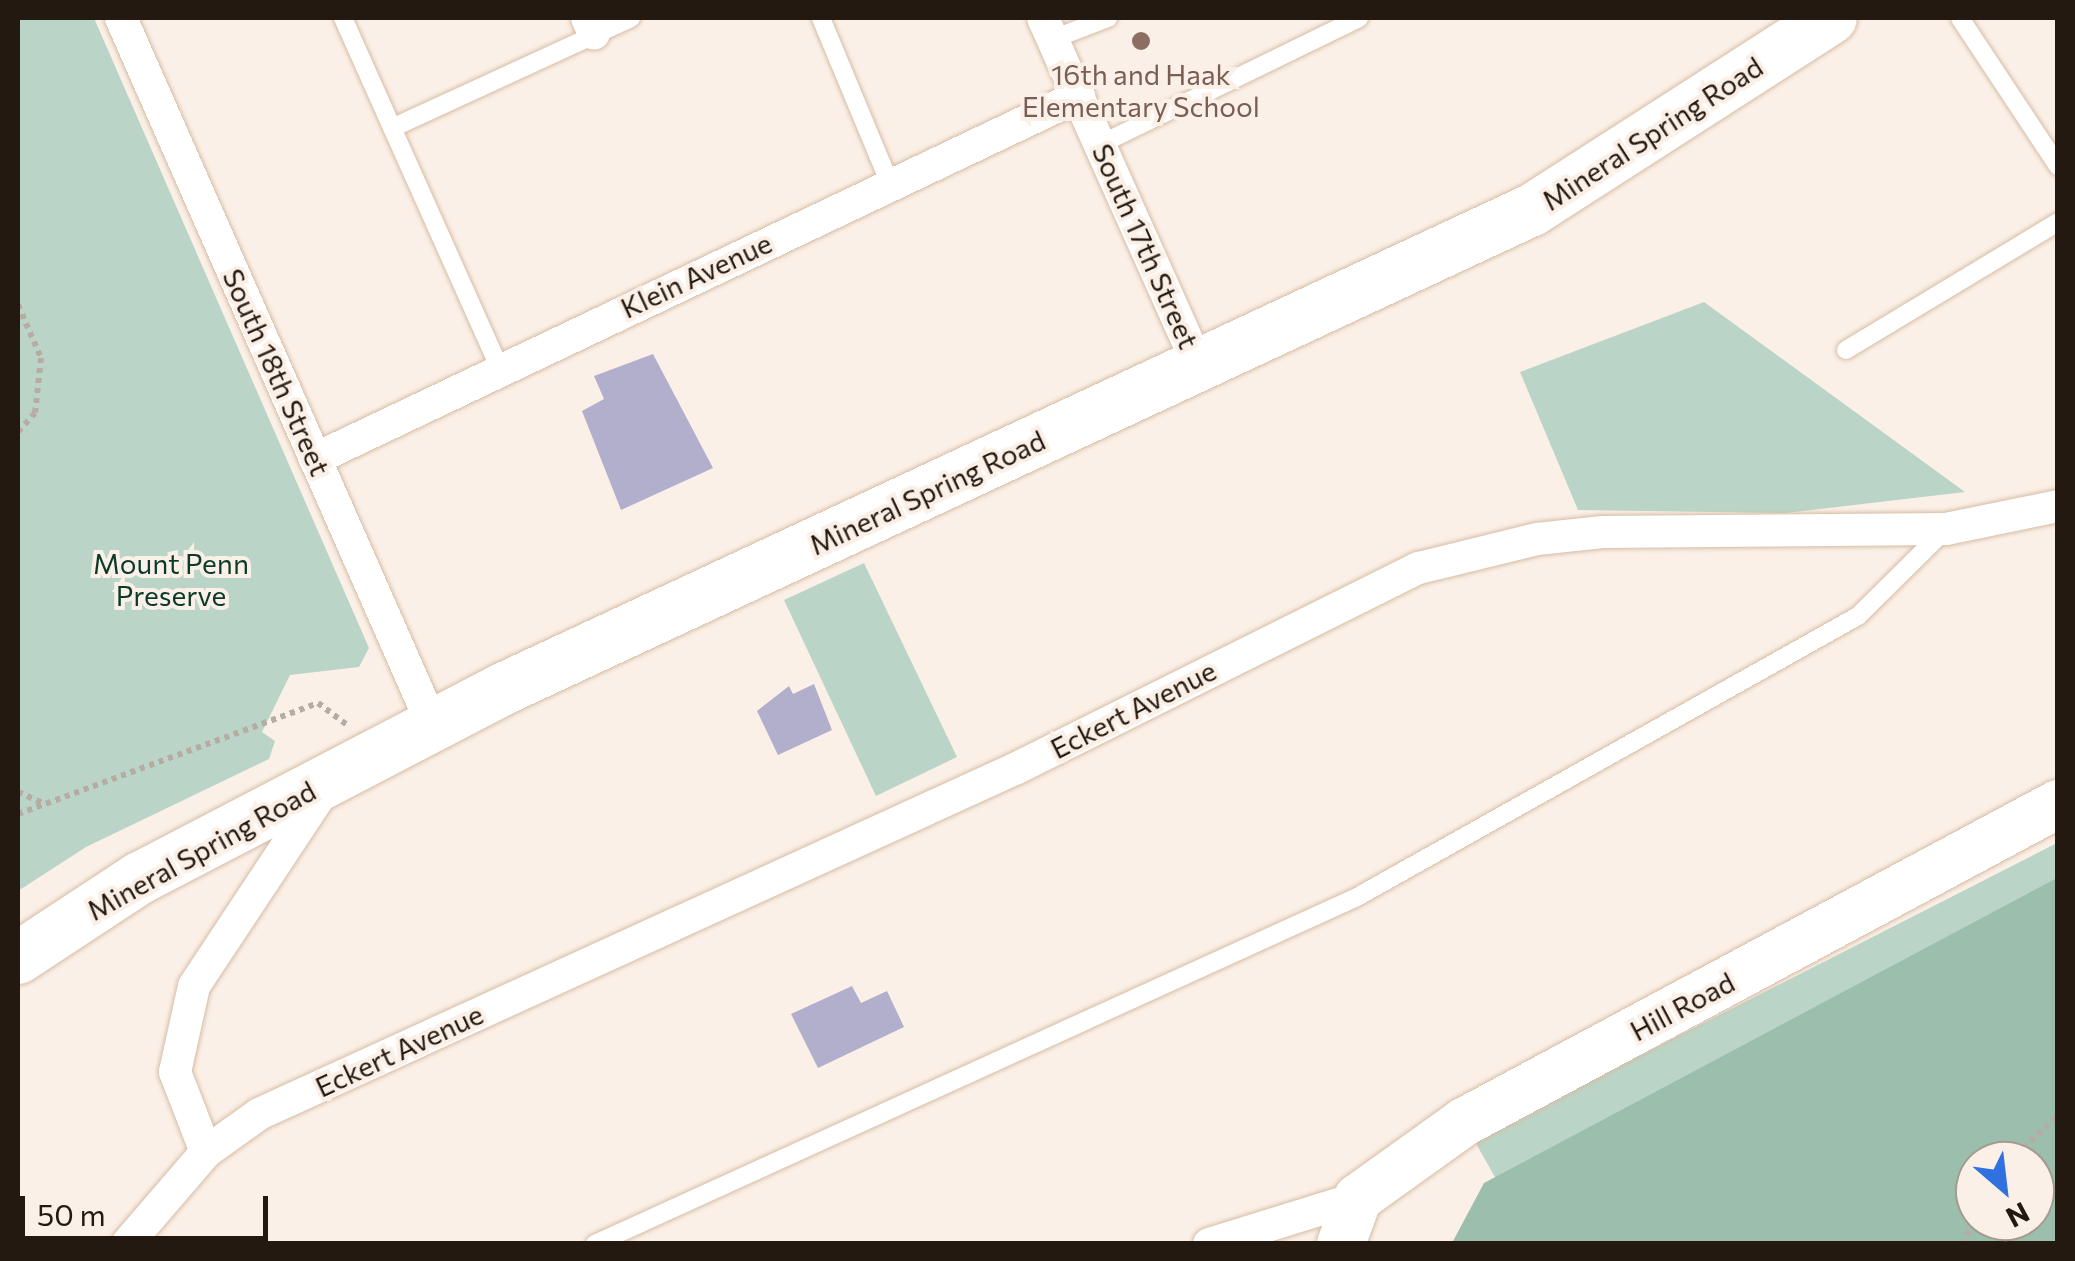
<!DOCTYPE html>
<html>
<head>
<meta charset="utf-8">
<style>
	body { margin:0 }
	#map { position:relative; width:2075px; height:1261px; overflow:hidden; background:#fbf0e7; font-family:Commissioner,sans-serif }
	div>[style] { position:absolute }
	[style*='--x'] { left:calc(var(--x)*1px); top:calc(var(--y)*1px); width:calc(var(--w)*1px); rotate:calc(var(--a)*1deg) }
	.green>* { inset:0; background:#bad5c7 }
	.forest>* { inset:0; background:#9bbfac }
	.building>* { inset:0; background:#b2afcd }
	.path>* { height:6px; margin-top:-3px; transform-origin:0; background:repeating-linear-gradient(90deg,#b7aca4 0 5px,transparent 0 10px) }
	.roads { filter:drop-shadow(0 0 2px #d6bca5) drop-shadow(0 0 2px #d6bca5) }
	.lane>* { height:18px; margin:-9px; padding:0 9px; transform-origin:9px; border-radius:9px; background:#fff }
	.street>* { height:32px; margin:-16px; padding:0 16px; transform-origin:16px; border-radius:16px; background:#fff }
	.secondary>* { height:48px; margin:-24px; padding:0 24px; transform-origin:24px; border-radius:24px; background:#fff }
	.primary>* { height:52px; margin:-26px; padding:0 26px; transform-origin:26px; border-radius:26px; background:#fff }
	.dots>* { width:28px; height:28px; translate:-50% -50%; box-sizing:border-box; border:5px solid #fbf0e7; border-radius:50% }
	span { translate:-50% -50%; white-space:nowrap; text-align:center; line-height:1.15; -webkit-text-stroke:8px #fbf0e7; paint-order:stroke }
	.education-label { font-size:28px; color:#785e54 }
	.street-label { font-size:28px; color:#231911 }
	.park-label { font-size:28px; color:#0b3b28 }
	.frame { position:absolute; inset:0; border:20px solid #231911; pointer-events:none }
	.north { position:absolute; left:1955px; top:1141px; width:100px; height:100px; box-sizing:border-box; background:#fbf0e7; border:2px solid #a59a91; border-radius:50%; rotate:152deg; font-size:28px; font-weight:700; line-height:40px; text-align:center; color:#231911 }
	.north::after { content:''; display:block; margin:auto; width:35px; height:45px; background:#3171df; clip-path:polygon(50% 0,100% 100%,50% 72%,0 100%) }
	.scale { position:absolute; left:20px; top:1196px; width:248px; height:45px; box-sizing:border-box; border:5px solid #231911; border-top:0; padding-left:12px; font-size:30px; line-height:35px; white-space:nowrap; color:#231911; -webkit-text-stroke:8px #fbf0e7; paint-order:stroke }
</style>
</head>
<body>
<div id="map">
	<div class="green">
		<div style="clip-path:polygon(18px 18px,94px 18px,369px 648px,359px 667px,290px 675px,262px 732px,275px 741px,269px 759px,86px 847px,18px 891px)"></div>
		<div style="clip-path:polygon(1704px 302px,1965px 492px,1786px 513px,1578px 510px,1520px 372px)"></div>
		<div style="clip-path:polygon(864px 563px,957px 757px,876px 796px,784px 600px)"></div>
		<div style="clip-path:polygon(evenodd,2057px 843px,2057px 1243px,1532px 1243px,1474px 1140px,2057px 843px,1975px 1161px,2035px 1161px,2035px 1221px,1975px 1221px,1975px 1161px)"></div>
	</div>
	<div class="forest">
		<div style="clip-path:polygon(evenodd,2057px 878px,2057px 1243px,1452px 1243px,1484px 1183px,2057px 878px,1975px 1161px,2035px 1161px,2035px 1221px,1975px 1221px,1975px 1161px)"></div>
	</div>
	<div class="building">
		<div style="clip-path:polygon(653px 354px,713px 468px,621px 510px,582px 411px,604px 399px,594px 376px)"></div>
		<div style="clip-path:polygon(814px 684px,832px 730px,778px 755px,757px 711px,789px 686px,793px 694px)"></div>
		<div style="clip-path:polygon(852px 986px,861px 1003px,887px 991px,904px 1027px,818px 1068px,791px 1014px)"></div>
	</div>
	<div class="path">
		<div style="--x:18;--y:305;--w:58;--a:66.5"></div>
		<div style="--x:41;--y:358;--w:55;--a:96.2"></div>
		<div style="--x:35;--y:413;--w:25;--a:132"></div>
		<div style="--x:18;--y:792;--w:27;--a:24"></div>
		<div style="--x:18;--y:814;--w:320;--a:-20.3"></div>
		<div style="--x:318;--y:703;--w:38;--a:37"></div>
		<div style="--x:2008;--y:1161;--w:67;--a:-42"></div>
		<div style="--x:1962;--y:1244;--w:27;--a:-62"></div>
	</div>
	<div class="roads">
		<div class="lane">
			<div style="--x:343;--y:18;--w:382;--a:65.9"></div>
			<div style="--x:821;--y:18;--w:180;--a:67.4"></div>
			<div style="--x:1960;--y:18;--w:178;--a:56.5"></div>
			<div style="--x:1053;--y:39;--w:59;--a:-20.9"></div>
			<div style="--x:392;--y:128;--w:263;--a:-24.7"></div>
			<div style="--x:1101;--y:144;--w:287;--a:-26"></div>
			<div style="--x:1846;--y:350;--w:248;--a:-31.1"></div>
			<div style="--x:595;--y:1244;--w:837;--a:-24.48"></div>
			<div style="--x:1357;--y:897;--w:574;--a:-29.29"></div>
			<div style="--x:1858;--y:616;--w:122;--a:-44.7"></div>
		</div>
		<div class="street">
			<div style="--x:121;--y:18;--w:774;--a:66.22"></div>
			<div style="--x:587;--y:18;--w:17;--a:66"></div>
			<div style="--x:1043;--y:18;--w:380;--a:65.9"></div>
			<div style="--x:315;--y:459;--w:846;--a:-25.41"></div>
			<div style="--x:206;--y:1152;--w:86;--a:-111.2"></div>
			<div style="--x:175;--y:1072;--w:88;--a:-77.5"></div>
			<div style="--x:194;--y:986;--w:237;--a:-56.5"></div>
			<div style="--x:127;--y:1244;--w:121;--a:-49.3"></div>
			<div style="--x:206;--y:1152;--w:65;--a:-35.6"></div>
			<div style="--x:259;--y:1114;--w:833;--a:-24.54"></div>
			<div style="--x:1017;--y:768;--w:449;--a:-26.5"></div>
			<div style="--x:1419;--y:568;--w:122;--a:-13.8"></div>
			<div style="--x:1537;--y:539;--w:66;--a:-6.1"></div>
			<div style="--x:1603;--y:532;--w:343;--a:-0.5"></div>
			<div style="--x:1946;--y:529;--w:114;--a:-11.6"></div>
			<div style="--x:1209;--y:1244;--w:156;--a:-17.2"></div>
		</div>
		<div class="secondary">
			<div style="--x:1341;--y:1244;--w:49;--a:-69.7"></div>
			<div style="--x:1358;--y:1198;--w:130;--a:-35.6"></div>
			<div style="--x:1464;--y:1122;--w:674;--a:-28.16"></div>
		</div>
		<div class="primary">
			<div style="--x:18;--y:958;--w:146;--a:-33.3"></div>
			<div style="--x:140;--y:878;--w:407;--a:-27.5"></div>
			<div style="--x:501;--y:690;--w:1137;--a:-24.97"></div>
			<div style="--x:1532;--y:210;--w:355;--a:-32.7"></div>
		</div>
	</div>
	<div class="dots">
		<div style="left:1141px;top:41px;background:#8d6e63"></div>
	</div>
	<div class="education-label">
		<span style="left:1141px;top:90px">16th and Haak<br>Elementary School</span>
	</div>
	<div class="street-label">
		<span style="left:1652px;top:133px;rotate:-33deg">Mineral Spring Road</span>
		<span style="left:1146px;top:246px;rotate:66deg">South 17th Street</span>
		<span style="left:696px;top:275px;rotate:-25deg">Klein Avenue</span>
		<span style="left:277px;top:372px;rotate:66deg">South 18th Street</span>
		<span style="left:927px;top:492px;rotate:-25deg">Mineral Spring Road</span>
		<span style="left:1133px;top:709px;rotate:-27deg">Eckert Avenue</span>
		<span style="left:201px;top:850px;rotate:-29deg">Mineral Spring Road</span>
		<span style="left:1682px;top:1006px;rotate:-28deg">Hill Road</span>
		<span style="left:399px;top:1050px;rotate:-25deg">Eckert Avenue</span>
	</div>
	<div class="park-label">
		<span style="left:171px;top:579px">Mount Penn<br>Preserve</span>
	</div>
	<div class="frame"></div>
	<div class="north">N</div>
	<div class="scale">50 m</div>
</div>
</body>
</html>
